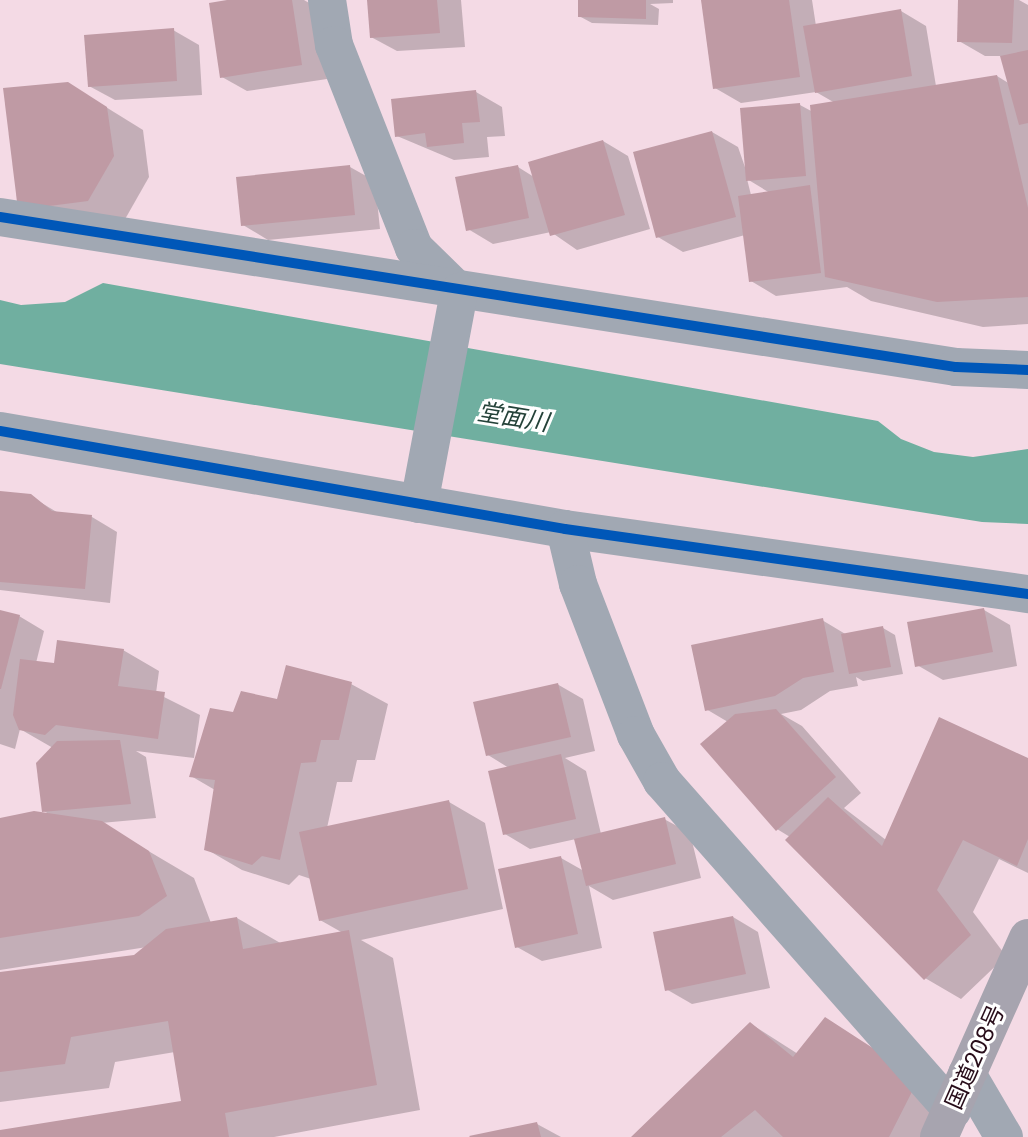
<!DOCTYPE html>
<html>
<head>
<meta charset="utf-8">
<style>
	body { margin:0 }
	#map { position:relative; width:1028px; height:1137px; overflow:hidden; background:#f4dae5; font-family:Poppins,"Noto Sans JP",sans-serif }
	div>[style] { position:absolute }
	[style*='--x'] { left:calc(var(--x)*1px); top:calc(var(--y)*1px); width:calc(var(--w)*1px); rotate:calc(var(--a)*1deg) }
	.water>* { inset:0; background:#70afa0 }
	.shadow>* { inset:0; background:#0003 }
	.building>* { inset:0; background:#bf9aa4 }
	.street>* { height:38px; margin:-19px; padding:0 19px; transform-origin:19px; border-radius:19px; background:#a1a8b3 }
	.highway>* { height:38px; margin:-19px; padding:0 19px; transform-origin:19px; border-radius:19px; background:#a7a4af }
	.cycleway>* { height:10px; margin:-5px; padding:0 5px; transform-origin:5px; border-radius:5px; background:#0057b8 }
	span { translate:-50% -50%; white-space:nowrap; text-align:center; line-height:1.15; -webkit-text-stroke:6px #fff; paint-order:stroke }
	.street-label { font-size:23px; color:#280d1a }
	.water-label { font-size:24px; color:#244239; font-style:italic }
</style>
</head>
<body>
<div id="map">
	<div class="water">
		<div style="clip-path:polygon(103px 283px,878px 421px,901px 439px,934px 452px,973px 457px,1028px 449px,1028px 524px,982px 522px,0 364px,0 300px,21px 305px,65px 302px)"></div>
	</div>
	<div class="shadow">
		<div style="clip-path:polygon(239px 0,304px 0,316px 7px,327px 79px,247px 91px,222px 77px)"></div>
		<div style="clip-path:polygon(369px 0,461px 0,465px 47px,397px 51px,371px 37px)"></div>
		<div style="clip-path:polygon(580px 0,673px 0,673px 3px,650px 4px,659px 9px,658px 25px,592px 23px,579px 16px)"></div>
		<div style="clip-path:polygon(evenodd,703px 0,812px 0,816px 26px,901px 11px,926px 26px,936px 86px,997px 76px,1010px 84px,1002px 56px,985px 56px,959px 41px,960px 0,1019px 0,1028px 5px,1028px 324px,983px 327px,871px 301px,847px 287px,776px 296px,751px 281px,745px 235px,683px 252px,658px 237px,712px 132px,738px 147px,747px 173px,800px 105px,813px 112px,835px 103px,816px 92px,741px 103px,715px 88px,703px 0,747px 179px,770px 193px,751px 195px,747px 179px)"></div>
		<div style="clip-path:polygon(173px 30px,199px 45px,202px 95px,115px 100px,89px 86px)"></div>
		<div style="clip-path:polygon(67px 83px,143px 130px,149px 177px,124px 221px,20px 209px)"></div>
		<div style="clip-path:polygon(476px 92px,502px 107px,505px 136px,487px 137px,489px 157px,454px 160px,397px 136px)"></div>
		<div style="clip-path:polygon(603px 141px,628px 156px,650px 229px,577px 250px,551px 232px,493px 244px,468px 229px,518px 167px,534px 177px)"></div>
		<div style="clip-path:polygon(350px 167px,375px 181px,380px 229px,268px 240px,243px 225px)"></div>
		<div style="clip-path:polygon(0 493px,30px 496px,60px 514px,92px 517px,117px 532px,110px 603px,0 590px)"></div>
		<div style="clip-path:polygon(984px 610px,1010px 625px,1017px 666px,943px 680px,917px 665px)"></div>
		<div style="clip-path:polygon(0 612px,19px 616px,44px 631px,36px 663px,55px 665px,123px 650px,159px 671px,156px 693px,200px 715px,194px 758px,136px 751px,146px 757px,156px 818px,101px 823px,194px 878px,211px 923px,237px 918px,282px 944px,343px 933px,320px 920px,311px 879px,299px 875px,289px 885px,242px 870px,206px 849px,215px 790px,191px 776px,234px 714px,351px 684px,388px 704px,375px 760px,357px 760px,352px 782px,337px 782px,327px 828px,449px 802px,485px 823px,503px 909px,361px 940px,393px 958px,420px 1110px,274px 1137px,0 1137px,0 1132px,183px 1102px,175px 1052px,115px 1062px,109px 1088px,0 1102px,0 974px,135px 957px,147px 947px,0 970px,0 820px,52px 816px,44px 811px,53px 748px,20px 729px,15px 749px,0 744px)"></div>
		<div style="clip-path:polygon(822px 620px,847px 635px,883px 628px,895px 635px,903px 674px,863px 681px,856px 677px,858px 686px,830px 691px,801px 710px,781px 714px,802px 726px,861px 793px,844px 808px,886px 840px,1028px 760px,1028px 873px,999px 859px,973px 912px,1006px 956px,961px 999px,925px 978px,790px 837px,777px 829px,728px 722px,706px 709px)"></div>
		<div style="clip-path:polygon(557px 684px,583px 699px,595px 751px,565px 758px,586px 771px,601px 834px,664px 819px,690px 833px,701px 878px,613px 900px,589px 886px,602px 948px,542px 961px,517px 947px,561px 858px,584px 871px,576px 839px,530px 849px,505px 834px,509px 768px,488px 755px)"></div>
		<div style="clip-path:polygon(733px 917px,758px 932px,770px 988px,692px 1004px,666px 989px)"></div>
		<div style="clip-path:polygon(825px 1020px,955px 1100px,935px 1137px,633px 1137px,751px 1024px,798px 1054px)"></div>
		<div style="clip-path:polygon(537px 1124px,561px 1137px,472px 1137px)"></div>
	</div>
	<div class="building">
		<div style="clip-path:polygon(227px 0,292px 0,302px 65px,220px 78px,209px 3px)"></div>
		<div style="clip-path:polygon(367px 0,437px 0,440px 33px,370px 38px)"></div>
		<div style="clip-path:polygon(578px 0,646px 0,646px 19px,578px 17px)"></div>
		<div style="clip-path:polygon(701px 0,789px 0,800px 77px,713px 89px)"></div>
		<div style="clip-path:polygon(958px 0,1014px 0,1012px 43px,957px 42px)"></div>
		<div style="clip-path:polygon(901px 9px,912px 76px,815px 93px,803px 26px)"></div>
		<div style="clip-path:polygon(174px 28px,177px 81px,88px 87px,84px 35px)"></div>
		<div style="clip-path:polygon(1028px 50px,1028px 123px,1019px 125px,1000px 56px)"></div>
		<div style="clip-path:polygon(997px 75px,1028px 208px,1028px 297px,937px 302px,825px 277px,810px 105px)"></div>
		<div style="clip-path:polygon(68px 82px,107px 107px,114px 156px,88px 201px,18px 210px,3px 88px)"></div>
		<div style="clip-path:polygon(476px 90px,480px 122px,462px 123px,464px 143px,427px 147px,425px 133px,395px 137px,391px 99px)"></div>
		<div style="clip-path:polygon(800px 103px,806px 176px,746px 181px,740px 108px)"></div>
		<div style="clip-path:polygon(712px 131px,736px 217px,656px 238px,633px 152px)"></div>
		<div style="clip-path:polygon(603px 140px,625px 215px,550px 236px,528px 162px)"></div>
		<div style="clip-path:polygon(350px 165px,355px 215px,241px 226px,236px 177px)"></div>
		<div style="clip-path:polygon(518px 165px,529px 218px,466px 231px,455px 177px)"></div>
		<div style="clip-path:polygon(810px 185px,821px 273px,749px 282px,738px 196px)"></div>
		<div style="clip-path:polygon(0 491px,31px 494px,52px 511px,92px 515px,85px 589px,0 582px)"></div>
		<div style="clip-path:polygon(984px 608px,993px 652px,915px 667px,907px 622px)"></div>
		<div style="clip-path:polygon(0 610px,20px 615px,1px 689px,0 689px)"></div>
		<div style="clip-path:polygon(823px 618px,834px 672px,803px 678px,775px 696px,705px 711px,691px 645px)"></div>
		<div style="clip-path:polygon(883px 626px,891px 667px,849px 674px,841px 634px)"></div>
		<div style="clip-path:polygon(57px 640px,124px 649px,118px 686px,165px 692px,158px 739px,56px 725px,45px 735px,19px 730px,13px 715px,20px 659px,54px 663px)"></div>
		<div style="clip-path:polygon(286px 665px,352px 682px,339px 740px,321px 740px,316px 762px,301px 763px,280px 860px,262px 856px,252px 865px,204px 850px,215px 780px,189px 777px,210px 708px,233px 712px,241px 691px,277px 699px)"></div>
		<div style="clip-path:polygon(558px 683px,571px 737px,486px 756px,473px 702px)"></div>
		<div style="clip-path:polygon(776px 709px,836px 777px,776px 831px,700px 744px,735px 714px)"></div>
		<div style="clip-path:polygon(939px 717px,1028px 758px,1028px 839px,1017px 866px,963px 840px,937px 890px,971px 935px,924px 980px,785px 840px,828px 797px,882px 846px)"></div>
		<div style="clip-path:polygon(120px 740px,131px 804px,42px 812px,36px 763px,57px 741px)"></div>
		<div style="clip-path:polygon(561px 754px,576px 819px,503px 835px,488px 771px)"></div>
		<div style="clip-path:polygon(449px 800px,468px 889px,319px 921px,299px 832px)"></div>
		<div style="clip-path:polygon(34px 811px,102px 821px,149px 851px,167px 896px,139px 916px,0 938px,0 818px)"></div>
		<div style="clip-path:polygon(665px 817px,676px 864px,586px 886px,574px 839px)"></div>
		<div style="clip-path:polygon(561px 856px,578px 934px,515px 948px,498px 869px)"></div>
		<div style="clip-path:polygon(733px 916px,746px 974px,665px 991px,653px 932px)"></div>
		<div style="clip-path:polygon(237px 917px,243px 949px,349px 930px,377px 1085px,225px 1113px,229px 1137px,0 1137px,0 1130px,181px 1101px,168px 1021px,71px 1037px,65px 1064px,0 1072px,0 972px,134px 955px,166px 929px)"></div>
		<div style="clip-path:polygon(825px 1017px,919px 1078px,889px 1137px,783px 1137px,755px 1110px,721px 1137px,631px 1137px,750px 1022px,793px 1057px)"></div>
		<div style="clip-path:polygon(537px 1122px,541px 1137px,470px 1137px,469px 1136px)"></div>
	</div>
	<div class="street">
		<div style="--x:327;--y:0;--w:46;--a:81.2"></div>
		<div style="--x:334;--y:45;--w:218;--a:68.5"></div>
		<div style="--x:414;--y:248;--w:63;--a:44.4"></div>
		<div style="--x:0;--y:217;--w:968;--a:8.92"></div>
		<div style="--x:956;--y:367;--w:72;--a:2.4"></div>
		<div style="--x:0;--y:431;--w:573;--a:9.84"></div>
		<div style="--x:565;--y:529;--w:468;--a:8"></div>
		<div style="--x:419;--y:504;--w:216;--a:-79.3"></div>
		<div style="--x:565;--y:529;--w:57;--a:76.7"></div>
		<div style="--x:578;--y:584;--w:162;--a:69"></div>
		<div style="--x:636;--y:735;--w:53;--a:60.5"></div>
		<div style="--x:662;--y:781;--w:439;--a:48.6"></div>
		<div style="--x:967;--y:1074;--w:73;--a:59.6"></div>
	</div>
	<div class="highway">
		<div style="--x:939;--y:1137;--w:218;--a:-65.9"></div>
	</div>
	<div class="cycleway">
		<div style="--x:0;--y:217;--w:968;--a:8.92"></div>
		<div style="--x:956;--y:367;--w:72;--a:2.4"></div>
		<div style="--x:0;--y:431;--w:573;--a:9.84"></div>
		<div style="--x:565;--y:529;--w:468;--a:8"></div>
	</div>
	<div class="street-label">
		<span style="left:975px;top:1057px;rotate:-66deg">国道208号</span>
	</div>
	<div class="water-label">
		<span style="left:513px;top:417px;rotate:9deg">堂面川</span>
	</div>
</div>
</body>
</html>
